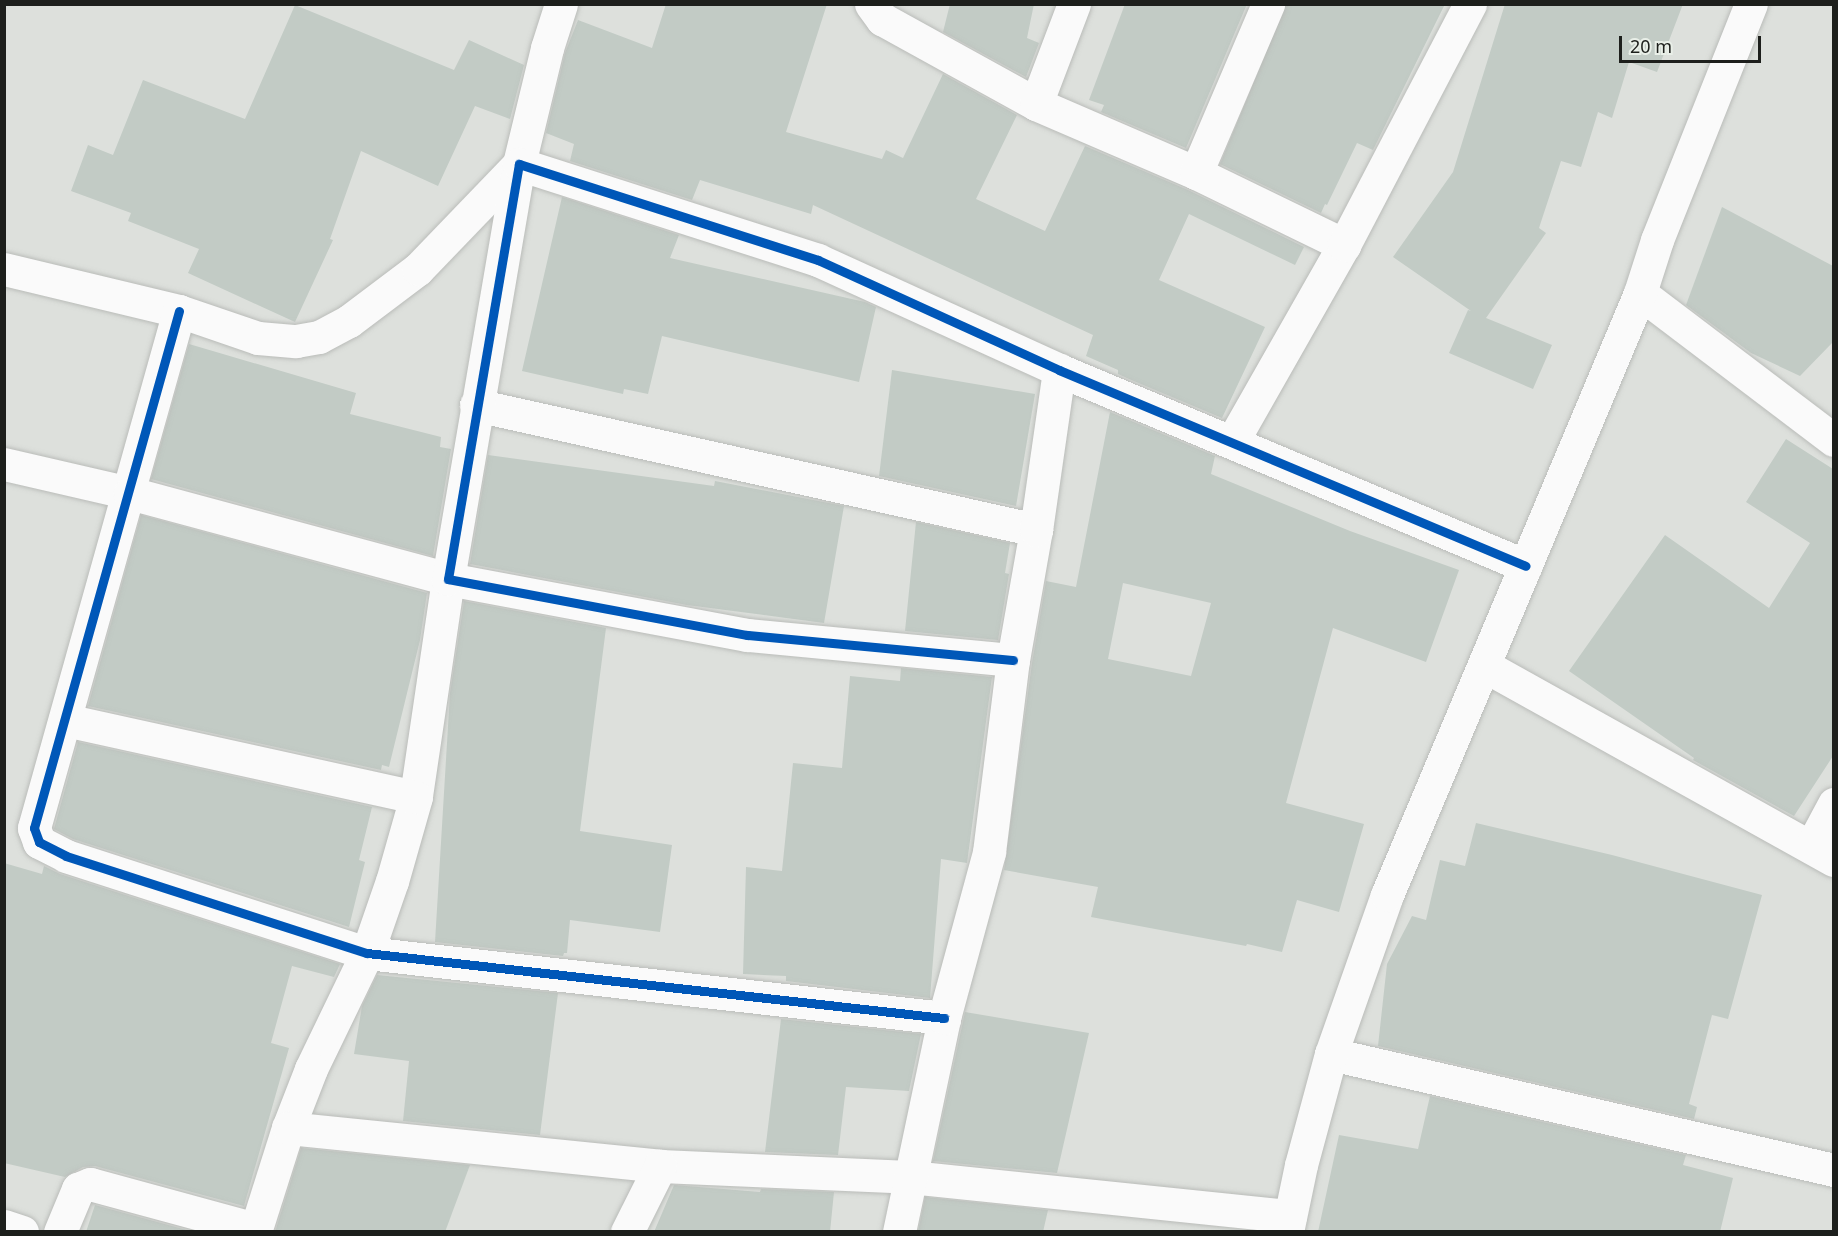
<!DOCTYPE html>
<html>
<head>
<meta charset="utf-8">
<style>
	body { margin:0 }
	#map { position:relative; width:1838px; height:1236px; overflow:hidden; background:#dde0dc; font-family:"Noto Sans",sans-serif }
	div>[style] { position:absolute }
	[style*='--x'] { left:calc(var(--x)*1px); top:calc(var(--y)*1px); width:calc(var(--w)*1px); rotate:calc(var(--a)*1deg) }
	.building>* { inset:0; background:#c2cbc5 }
	.roads { filter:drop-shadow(0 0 2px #babcb9) drop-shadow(0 0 2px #babcb9) }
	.minor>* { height:33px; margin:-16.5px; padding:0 16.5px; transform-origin:16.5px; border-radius:16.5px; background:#fafafa }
	.cycleway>* { height:9px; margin:-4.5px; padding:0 4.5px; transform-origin:4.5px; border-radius:4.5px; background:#0057b8 }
	span { translate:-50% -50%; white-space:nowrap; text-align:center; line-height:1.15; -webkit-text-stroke:5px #e9efe8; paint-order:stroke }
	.frame { position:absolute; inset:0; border:6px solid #1d1f1c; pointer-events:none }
	.scale { position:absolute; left:1619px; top:36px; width:142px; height:27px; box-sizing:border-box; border:3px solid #1d1f1c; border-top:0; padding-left:8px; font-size:18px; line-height:21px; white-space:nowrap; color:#1d1f1c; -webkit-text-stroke:4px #e9efe8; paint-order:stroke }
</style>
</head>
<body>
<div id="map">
	<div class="building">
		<div style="clip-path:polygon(666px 4px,827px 4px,786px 132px,882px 159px,886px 150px,903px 158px,943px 74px,1017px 115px,976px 199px,1045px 231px,1085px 146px,1188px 190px,1304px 247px,1295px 265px,1189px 214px,1159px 280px,1265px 327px,1222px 418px,1129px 379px,1118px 374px,1118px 370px,1086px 356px,1093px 335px,813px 205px,811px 214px,700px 180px,692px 200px,570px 161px,574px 144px,546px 133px,565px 53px,578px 20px,652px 48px)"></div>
		<div style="clip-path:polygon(950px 4px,1034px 4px,1027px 38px,1039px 43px,1026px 77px,943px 32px)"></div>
		<div style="clip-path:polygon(1125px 4px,1247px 4px,1186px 148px,1101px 112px,1104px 105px,1089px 100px)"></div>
		<div style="clip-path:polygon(1286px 4px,1445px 4px,1373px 150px,1357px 143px,1327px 205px,1325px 204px,1321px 213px,1220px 164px)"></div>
		<div style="clip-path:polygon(1505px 4px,1683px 4px,1657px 72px,1629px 62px,1612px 118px,1598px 112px,1581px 167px,1561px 161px,1539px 228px,1546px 233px,1486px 318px,1552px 345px,1533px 389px,1449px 353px,1468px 310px,1471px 311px,1393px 257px,1453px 172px)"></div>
		<div style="clip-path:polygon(295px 5px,454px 70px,469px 40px,524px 65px,510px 119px,475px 106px,438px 186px,361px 151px,330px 239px,333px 240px,295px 322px,188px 273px,199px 249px,128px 221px,131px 213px,71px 191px,88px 145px,113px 155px,143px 80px,245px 119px)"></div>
		<div style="clip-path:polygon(562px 197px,679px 235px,670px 258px,865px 302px,876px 307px,859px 382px,662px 336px,648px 394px,624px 389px,623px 394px,522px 371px)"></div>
		<div style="clip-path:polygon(1722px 207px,1833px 266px,1833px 342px,1800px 376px,1751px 353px,1686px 305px)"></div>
		<div style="clip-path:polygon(189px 344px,356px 393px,350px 414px,441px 437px,440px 447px,451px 449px,433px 556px,151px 479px)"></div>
		<div style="clip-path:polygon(892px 370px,1035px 394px,1016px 506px,879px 476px)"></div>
		<div style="clip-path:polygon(evenodd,1110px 412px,1215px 456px,1211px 474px,1350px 531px,1459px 570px,1426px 662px,1333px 628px,1286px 803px,1364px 824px,1339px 912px,1297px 900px,1282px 952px,1247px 944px,1246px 946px,1091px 917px,1098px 887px,1004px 870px,1032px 663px,1046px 581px,1076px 587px,1110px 412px,1123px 583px,1211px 603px,1191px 676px,1108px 659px,1123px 583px)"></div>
		<div style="clip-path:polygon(1786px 439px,1833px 469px,1833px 756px,1794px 816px,1693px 760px,1694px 758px,1569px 671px,1665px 535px,1769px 608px,1810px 543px,1746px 502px)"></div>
		<div style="clip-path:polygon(488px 455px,714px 486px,715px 481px,844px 506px,824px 623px,687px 605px,470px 564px)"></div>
		<div style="clip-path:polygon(141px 515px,427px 593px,420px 640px,389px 767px,382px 765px,381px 770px,88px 706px)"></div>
		<div style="clip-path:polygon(916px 522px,1010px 543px,1005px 573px,1009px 574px,998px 640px,905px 631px)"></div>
		<div style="clip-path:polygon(464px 601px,606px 628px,580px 831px,672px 845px,660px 932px,570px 920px,567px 953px,564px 953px,563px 956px,435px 942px,450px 693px)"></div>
		<div style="clip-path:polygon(901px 668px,992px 677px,967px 863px,941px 859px,930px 998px,786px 981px,786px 976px,743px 974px,746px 867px,782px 871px,793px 763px,842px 768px,850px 676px,900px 681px)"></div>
		<div style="clip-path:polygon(78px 742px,372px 807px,359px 860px,365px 862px,349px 927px,73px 839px,54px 829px)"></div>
		<div style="clip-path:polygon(1476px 823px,1612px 855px,1762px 895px,1728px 1019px,1712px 1015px,1689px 1104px,1697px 1107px,1694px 1119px,1378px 1046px,1387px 964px,1412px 916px,1426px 920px,1440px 860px,1465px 866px)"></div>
		<div style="clip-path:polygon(4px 863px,42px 874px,44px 866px,60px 874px,340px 964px,334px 977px,292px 966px,271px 1043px,289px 1048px,244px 1206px,95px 1166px,83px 1167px,65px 1177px,4px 1163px)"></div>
		<div style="clip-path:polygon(377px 975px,558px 993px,540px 1135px,403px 1121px,409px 1061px,354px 1054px,362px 1006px)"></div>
		<div style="clip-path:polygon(965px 1012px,1089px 1033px,1057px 1173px,933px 1161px)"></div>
		<div style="clip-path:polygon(781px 1019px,921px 1034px,909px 1091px,846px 1087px,838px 1155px,765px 1152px)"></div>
		<div style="clip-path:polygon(1430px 1096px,1686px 1155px,1683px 1165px,1733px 1178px,1720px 1232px,1318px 1232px,1339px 1135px,1418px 1149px)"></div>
		<div style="clip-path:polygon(301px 1148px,470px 1165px,445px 1232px,275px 1232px)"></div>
		<div style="clip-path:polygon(674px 1185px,760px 1192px,761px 1189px,834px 1192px,830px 1232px,654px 1232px)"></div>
		<div style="clip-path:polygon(925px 1197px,1048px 1210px,1043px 1232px,918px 1232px)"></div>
		<div style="clip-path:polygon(95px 1205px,194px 1232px,86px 1232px)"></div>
	</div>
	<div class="roads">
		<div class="minor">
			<div style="--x:871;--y:4;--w:19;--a:54"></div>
			<div style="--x:882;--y:19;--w:176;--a:28.9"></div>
			<div style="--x:1036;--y:104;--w:174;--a:23.3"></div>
			<div style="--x:1196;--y:173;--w:165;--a:25.9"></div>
			<div style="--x:1036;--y:104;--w:107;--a:-69.2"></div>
			<div style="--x:1196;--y:173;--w:184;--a:-66.9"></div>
			<div style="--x:4;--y:269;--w:180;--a:13.5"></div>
			<div style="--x:179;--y:311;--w:83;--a:18.9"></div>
			<div style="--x:258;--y:338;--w:38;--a:5"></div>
			<div style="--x:296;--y:341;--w:23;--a:-10"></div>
			<div style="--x:319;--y:337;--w:34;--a:-28"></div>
			<div style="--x:349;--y:321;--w:86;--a:-37"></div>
			<div style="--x:418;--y:269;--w:146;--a:-46.1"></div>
			<div style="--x:519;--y:164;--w:119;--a:-76.4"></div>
			<div style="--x:547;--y:48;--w:46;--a:-72.3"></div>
			<div style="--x:1640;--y:293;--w:243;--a:37.2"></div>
			<div style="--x:179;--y:311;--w:537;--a:105.67"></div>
			<div style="--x:34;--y:828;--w:15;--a:70"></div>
			<div style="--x:39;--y:842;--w:30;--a:27"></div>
			<div style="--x:66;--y:856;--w:316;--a:17.9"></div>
			<div style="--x:367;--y:953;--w:581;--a:6.43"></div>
			<div style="--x:476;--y:405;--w:574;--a:12.58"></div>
			<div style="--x:1232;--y:442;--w:227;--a:-60.4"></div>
			<div style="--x:1344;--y:245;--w:272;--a:-62.4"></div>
			<div style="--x:4;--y:464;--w:129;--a:13"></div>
			<div style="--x:130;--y:493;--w:329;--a:15.1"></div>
			<div style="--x:448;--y:579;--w:220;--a:98.4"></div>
			<div style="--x:416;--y:797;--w:87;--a:105.9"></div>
			<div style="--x:392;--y:881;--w:76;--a:109.1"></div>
			<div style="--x:367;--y:953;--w:129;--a:115.8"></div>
			<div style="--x:311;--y:1069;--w:63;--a:111.3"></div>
			<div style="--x:288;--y:1128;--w:109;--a:107.6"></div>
			<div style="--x:1013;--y:660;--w:267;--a:-174.6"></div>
			<div style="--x:747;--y:635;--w:304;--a:-169.4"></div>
			<div style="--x:448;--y:579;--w:421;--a:-80.3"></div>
			<div style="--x:519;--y:164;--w:314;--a:17.8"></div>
			<div style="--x:818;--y:260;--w:265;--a:24.5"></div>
			<div style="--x:1059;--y:370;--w:506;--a:22.77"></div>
			<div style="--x:1485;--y:666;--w:399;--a:29.1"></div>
			<div style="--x:65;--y:720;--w:359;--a:12.4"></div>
			<div style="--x:1811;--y:847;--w:49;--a:-61.9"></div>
			<div style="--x:1331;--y:1054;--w:516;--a:12.99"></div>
			<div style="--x:288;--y:1128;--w:374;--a:5.8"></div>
			<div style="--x:660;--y:1166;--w:250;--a:2.5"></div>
			<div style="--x:910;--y:1177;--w:382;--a:5.9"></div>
			<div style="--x:4;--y:1226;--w:19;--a:18"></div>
			<div style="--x:60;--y:1232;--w:47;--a:-67.3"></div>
			<div style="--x:78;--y:1189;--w:13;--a:-23"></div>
			<div style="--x:90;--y:1184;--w:172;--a:15.2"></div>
			<div style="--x:627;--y:1232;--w:74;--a:-63.4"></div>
			<div style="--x:899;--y:1232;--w:219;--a:-78.1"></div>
			<div style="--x:944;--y:1018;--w:172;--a:-74.8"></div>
			<div style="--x:989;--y:852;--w:193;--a:-82.9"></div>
			<div style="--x:1013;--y:660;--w:132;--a:-80"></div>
			<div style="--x:1036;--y:530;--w:162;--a:-81.8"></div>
			<div style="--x:1287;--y:1232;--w:68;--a:-78.2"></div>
			<div style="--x:1301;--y:1165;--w:115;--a:-74.9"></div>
			<div style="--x:1331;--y:1054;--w:169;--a:-70.6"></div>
			<div style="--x:1387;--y:895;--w:653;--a:-67.2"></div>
			<div style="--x:1640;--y:293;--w:56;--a:-72.2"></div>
			<div style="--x:1657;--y:240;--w:254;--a:-68.3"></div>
		</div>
	</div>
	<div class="cycleway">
		<div style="--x:179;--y:311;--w:537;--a:105.67"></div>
		<div style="--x:34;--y:828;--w:15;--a:70"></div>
		<div style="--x:39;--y:842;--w:30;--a:27"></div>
		<div style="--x:66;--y:856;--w:316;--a:17.9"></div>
		<div style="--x:367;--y:953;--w:581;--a:6.43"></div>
		<div style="--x:1013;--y:660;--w:267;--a:-174.6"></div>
		<div style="--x:747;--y:635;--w:304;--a:-169.4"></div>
		<div style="--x:448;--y:579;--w:421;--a:-80.3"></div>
		<div style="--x:519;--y:164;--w:314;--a:17.8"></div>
		<div style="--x:818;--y:260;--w:265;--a:24.5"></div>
		<div style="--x:1059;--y:370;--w:506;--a:22.77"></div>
	</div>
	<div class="frame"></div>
	<div class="scale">20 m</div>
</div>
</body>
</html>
